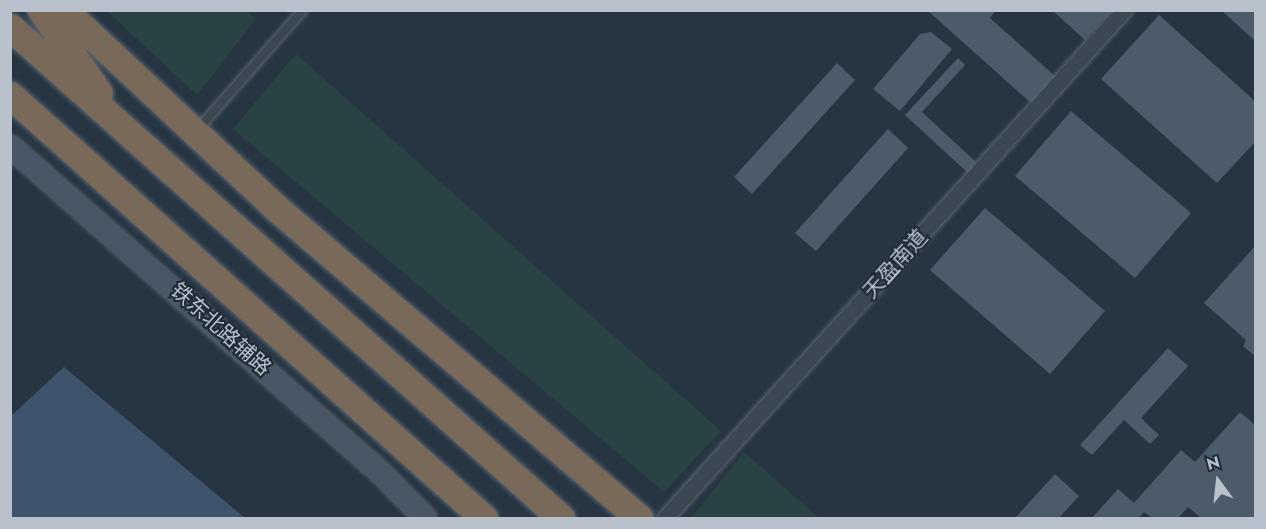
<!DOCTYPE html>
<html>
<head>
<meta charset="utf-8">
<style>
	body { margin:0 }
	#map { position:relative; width:1266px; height:529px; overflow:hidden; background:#273543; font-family:Jost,"Noto Sans SC",sans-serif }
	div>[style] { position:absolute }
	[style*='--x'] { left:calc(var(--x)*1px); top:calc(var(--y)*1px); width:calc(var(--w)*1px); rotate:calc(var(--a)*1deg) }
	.green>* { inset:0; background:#294344 }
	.water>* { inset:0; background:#3d546c }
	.building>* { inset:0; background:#4b5b69 }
	.roads { filter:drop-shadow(0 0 2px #5a6570) drop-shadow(0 0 2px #5a6570) }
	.lane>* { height:8px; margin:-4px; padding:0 4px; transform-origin:4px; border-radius:4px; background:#3b4753 }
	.street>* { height:15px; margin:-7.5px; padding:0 7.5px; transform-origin:7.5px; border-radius:7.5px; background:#3b4753 }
	.secondary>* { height:21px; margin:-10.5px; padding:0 10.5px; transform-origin:10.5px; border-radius:10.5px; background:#495666 }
	.highway>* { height:27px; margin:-13.5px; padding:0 13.5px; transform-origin:13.5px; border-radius:13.5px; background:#796958 }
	span { translate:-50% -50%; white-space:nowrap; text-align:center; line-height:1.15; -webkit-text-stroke:4.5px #202c38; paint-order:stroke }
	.street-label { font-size:21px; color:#b9c2cc }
	.frame { position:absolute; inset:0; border:12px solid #b9c2cc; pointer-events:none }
	.north { position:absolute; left:1188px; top:451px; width:60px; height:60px; -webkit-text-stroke:4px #202c38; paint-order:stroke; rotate:345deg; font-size:16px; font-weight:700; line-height:24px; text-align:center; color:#b9c2cc }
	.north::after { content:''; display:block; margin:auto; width:21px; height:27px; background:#b9c2cc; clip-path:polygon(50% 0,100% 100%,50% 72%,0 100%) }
</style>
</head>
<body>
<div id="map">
	<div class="green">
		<div style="clip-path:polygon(107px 11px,246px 11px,256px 19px,197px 95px)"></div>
		<div style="clip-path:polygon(296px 54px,721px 431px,664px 492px,233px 129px)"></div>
		<div style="clip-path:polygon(744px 452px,819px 518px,691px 518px)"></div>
	</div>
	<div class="water">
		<div style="clip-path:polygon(64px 367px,245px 518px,11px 518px,11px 416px)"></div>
	</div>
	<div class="building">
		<div style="clip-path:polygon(927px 10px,996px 10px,990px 18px,1056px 77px,1032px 104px)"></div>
		<div style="clip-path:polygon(1052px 10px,1113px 10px,1085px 40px)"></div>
		<div style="clip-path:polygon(1221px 10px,1256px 10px,1256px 42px)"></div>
		<div style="clip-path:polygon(1159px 15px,1256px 102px,1256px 141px,1217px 183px,1101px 79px)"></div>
		<div style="clip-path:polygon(931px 32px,952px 49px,900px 111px,873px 89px,920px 34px)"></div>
		<div style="clip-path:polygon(958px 58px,965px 65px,922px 112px,977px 163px,968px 173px,905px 115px)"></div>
		<div style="clip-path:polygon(837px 63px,855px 80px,752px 194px,734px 177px)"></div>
		<div style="clip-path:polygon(1071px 111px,1191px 213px,1135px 278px,1015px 176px)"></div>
		<div style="clip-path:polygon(888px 129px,908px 148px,816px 251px,795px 233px)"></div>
		<div style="clip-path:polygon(985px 208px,1105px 311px,1050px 374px,930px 270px)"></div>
		<div style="clip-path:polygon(1256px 245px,1256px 357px,1243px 346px,1246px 340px,1204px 303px)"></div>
		<div style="clip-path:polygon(1168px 348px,1188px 366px,1141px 418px,1159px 435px,1150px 444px,1124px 420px,1092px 455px,1080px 445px)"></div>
		<div style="clip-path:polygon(1240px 412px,1256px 426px,1256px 518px,1201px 518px,1188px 507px,1178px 518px,1152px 518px,1144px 512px,1138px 518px,1092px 518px,1118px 489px,1134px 503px,1181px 450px,1195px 462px)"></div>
		<div style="clip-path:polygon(1055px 474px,1079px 496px,1059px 518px,1015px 518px)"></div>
	</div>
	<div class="roads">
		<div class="lane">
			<div style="--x:199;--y:128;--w:157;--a:-48.6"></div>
		</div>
		<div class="street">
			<div style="--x:665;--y:518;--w:685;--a:-47.9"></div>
		</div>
		<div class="secondary">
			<div style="--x:10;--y:146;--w:495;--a:41.4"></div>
			<div style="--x:381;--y:473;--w:63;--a:45.6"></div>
		</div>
		<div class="highway">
			<div style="--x:41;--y:10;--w:101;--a:55.1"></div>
			<div style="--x:64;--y:10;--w:289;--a:43"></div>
			<div style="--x:275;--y:207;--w:479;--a:40.5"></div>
			<div style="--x:10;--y:27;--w:738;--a:41.7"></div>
			<div style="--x:10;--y:95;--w:635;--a:41.75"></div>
		</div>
	</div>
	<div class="street-label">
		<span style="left:895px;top:264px;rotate:-48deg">天盈南道</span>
		<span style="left:221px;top:329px;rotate:42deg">铁东北路辅路</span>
	</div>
	<div class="frame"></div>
	<div class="north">N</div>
</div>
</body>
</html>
